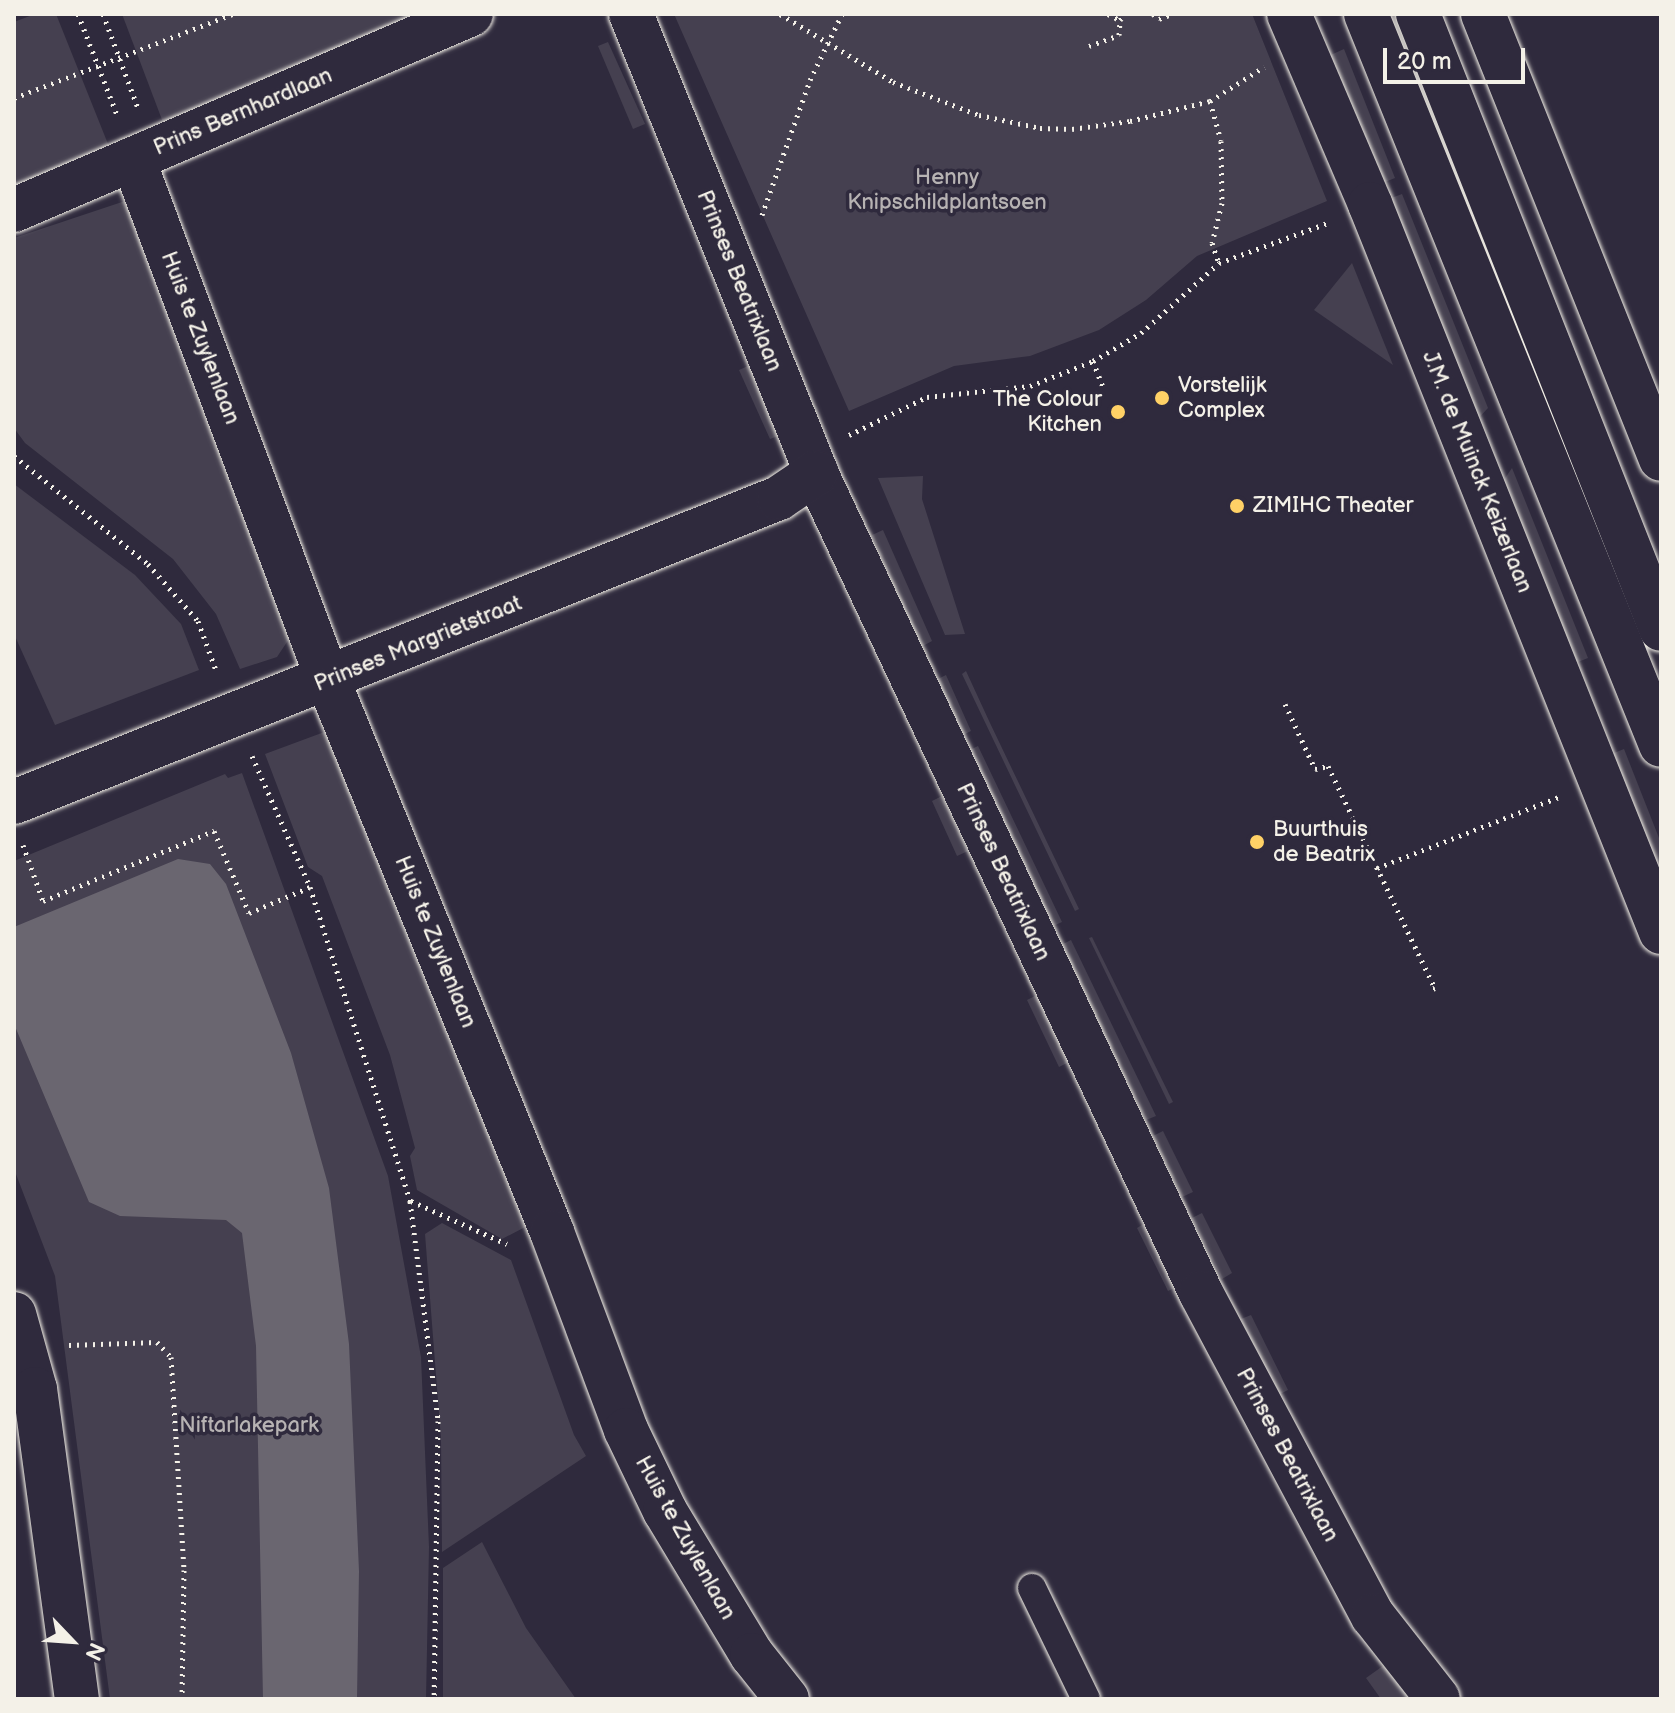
<!DOCTYPE html>
<html>
<head>
<meta charset="utf-8">
<style>
	body { margin:0 }
	#map { position:relative; width:1675px; height:1713px; overflow:hidden; background:#2f2a3d; font-family:"Balsamiq Sans",sans-serif }
	div>[style] { position:absolute }
	[style*='--x'] { left:calc(var(--x)*1px); top:calc(var(--y)*1px); width:calc(var(--w)*1px); rotate:calc(var(--a)*1deg) }
	.green>* { inset:0; background:#454050 }
	.water>* { inset:0; background:#6a6670 }
	.path>* { height:5px; margin-top:-2.5px; transform-origin:0; background:repeating-linear-gradient(90deg,#f4f1e8 0 2px,transparent 0 8px) }
	.roads { filter:drop-shadow(0 0 2px #f4f1e8) drop-shadow(0 0 2px #f4f1e8) }
	.service>* { height:28px; margin:-14px; padding:0 14px; transform-origin:14px; border-radius:14px; background:#2f2a3d }
	.minor>* { height:44px; margin:-22px; padding:0 22px; transform-origin:22px; border-radius:22px; background:#2f2a3d }
	.tertiary>* { height:44px; margin:-22px; padding:0 22px; transform-origin:22px; border-radius:22px; background:#2f2a3d }
	.secondary>* { height:44px; margin:-22px; padding:0 22px; transform-origin:22px; border-radius:22px; background:#2f2a3d }
	.dots>* { width:22px; height:22px; translate:-50% -50%; box-sizing:border-box; border:4px solid #2f2a3d; border-radius:50% }
	span { translate:-50% -50%; white-space:nowrap; text-align:center; line-height:1.15; -webkit-text-stroke:7px #2f2a3d; paint-order:stroke }
	.street-label { font-size:22px; color:#f4f1e8 }
	.park-label { font-size:22px; color:#b7b3b3 }
	.poi-label { font-size:22px; color:#f4f1e8 }
	.left { translate:0 -50%; text-align:left }
	.right { translate:-100% -50%; text-align:right }
	.frame { position:absolute; inset:0; border:16px solid #f4f1e8; pointer-events:none }
	.north { position:absolute; left:32px; top:1601px; width:80px; height:80px; -webkit-text-stroke:6px #2f2a3d; paint-order:stroke; rotate:115deg; font-size:22px; font-weight:700; line-height:32px; text-align:center; color:#f4f1e8 }
	.north::after { content:''; display:block; margin:auto; width:28px; height:36px; background:#f4f1e8; clip-path:polygon(50% 0,100% 100%,50% 72%,0 100%) }
	.scale { position:absolute; left:1383px; top:48px; width:142px; height:36px; box-sizing:border-box; border:4px solid #f4f1e8; border-top:0; padding-left:10px; font-size:24px; line-height:28px; white-space:nowrap; color:#f4f1e8; -webkit-text-stroke:6px #2f2a3d; paint-order:stroke }
</style>
</head>
<body>
<div id="map">
	<div class="green">
		<div style="clip-path:polygon(35px 14px,56px 14px,110px 149px,14px 187px,14px 22px)"></div>
		<div style="clip-path:polygon(122px 14px,439px 14px,164px 125px)"></div>
		<div style="clip-path:polygon(674px 14px,1252px 14px,1327px 201px,1197px 256px,1146px 300px,1099px 330px,1030px 356px,954px 366px,849px 411px)"></div>
		<div style="clip-path:polygon(608px 42px,645px 124px,633px 129px,598px 46px)"></div>
		<div style="clip-path:polygon(1344px 49px,1395px 178px,1375px 186px,1324px 58px)"></div>
		<div style="clip-path:polygon(1402px 194px,1488px 408px,1474px 423px,1381px 202px)"></div>
		<div style="clip-path:polygon(125px 201px,297px 627px,277px 657px,240px 669px,216px 614px,173px 559px,25px 443px,14px 428px,14px 238px)"></div>
		<div style="clip-path:polygon(1352px 263px,1393px 365px,1314px 310px)"></div>
		<div style="clip-path:polygon(750px 365px,781px 435px,770px 439px,739px 370px)"></div>
		<div style="clip-path:polygon(1512px 468px,1588px 658px,1568px 666px,1497px 490px)"></div>
		<div style="clip-path:polygon(923px 476px,922px 499px,965px 634px,945px 635px,878px 478px)"></div>
		<div style="clip-path:polygon(14px 484px,135px 575px,181px 624px,199px 670px,55px 725px,14px 634px)"></div>
		<div style="clip-path:polygon(883px 530px,932px 641px,921px 647px,872px 535px)"></div>
		<div style="clip-path:polygon(966px 671px,990px 723px,1079px 909px,1075px 911px,962px 674px)"></div>
		<div style="clip-path:polygon(946px 675px,971px 731px,961px 736px,936px 680px)"></div>
		<div style="clip-path:polygon(327px 731px,527px 1226px,502px 1239px,417px 1190px,410px 1156px,415px 1148px,390px 1055px,322px 876px,308px 867px,265px 754px)"></div>
		<div style="clip-path:polygon(978px 746px,1062px 922px,1051px 927px,968px 751px)"></div>
		<div style="clip-path:polygon(1624px 749px,1661px 843px,1661px 901px,1604px 757px)"></div>
		<div style="clip-path:polygon(242px 773px,388px 1176px,421px 1357px,429px 1547px,426px 1699px,110px 1699px,55px 1276px,14px 1169px,14px 861px,225px 774px,228px 778px)"></div>
		<div style="clip-path:polygon(942px 796px,968px 851px,957px 856px,932px 801px)"></div>
		<div style="clip-path:polygon(1092px 937px,1173px 1102px,1169px 1104px,1089px 938px)"></div>
		<div style="clip-path:polygon(1071px 940px,1156px 1116px,1146px 1120px,1061px 945px)"></div>
		<div style="clip-path:polygon(1037px 995px,1069px 1062px,1059px 1067px,1027px 1000px)"></div>
		<div style="clip-path:polygon(1163px 1131px,1193px 1192px,1182px 1197px,1153px 1136px)"></div>
		<div style="clip-path:polygon(1202px 1213px,1232px 1273px,1222px 1279px,1192px 1218px)"></div>
		<div style="clip-path:polygon(1147px 1222px,1178px 1286px,1168px 1291px,1137px 1228px)"></div>
		<div style="clip-path:polygon(442px 1223px,511px 1260px,574px 1435px,586px 1456px,442px 1552px,441px 1439px,425px 1234px)"></div>
		<div style="clip-path:polygon(1251px 1315px,1288px 1390px,1278px 1395px,1241px 1319px)"></div>
		<div style="clip-path:polygon(482px 1542px,526px 1628px,576px 1699px,443px 1699px,443px 1568px)"></div>
		<div style="clip-path:polygon(1387px 1663px,1412px 1699px,1381px 1699px,1366px 1678px)"></div>
	</div>
	<div class="water">
		<div style="clip-path:polygon(178px 859px,210px 864px,226px 884px,291px 1053px,329px 1188px,349px 1344px,359px 1571px,357px 1699px,263px 1699px,256px 1346px,242px 1233px,226px 1220px,120px 1216px,89px 1202px,14px 1024px,14px 927px)"></div>
	</div>
	<div class="path">
		<div style="--x:78;--y:14;--w:110;--a:68.8"></div>
		<div style="--x:103;--y:14;--w:100;--a:69.6"></div>
		<div style="--x:780;--y:14;--w:132;--a:31"></div>
		<div style="--x:893;--y:82;--w:92;--a:21"></div>
		<div style="--x:979;--y:115;--w:62;--a:12"></div>
		<div style="--x:1040;--y:128;--w:32;--a:2"></div>
		<div style="--x:1072;--y:129;--w:59;--a:-7.9"></div>
		<div style="--x:1130;--y:121;--w:82;--a:-14"></div>
		<div style="--x:1210;--y:101;--w:64;--a:-32.2"></div>
		<div style="--x:1108;--y:14;--w:13;--a:27"></div>
		<div style="--x:1120;--y:20;--w:7;--a:-56"></div>
		<div style="--x:1153;--y:14;--w:8;--a:40"></div>
		<div style="--x:1159;--y:19;--w:14;--a:-21"></div>
		<div style="--x:1089;--y:46;--w:32;--a:-20"></div>
		<div style="--x:1119;--y:35;--w:15;--a:-86"></div>
		<div style="--x:14;--y:98;--w:235;--a:-21"></div>
		<div style="--x:1210;--y:101;--w:41;--a:74.6"></div>
		<div style="--x:1221;--y:141;--w:62;--a:89.1"></div>
		<div style="--x:1222;--y:203;--w:41;--a:104"></div>
		<div style="--x:1212;--y:243;--w:21;--a:71"></div>
		<div style="--x:762;--y:215;--w:143;--a:-70.4"></div>
		<div style="--x:810;--y:80;--w:73;--a:-64.1"></div>
		<div style="--x:1093;--y:361;--w:28;--a:69"></div>
		<div style="--x:849;--y:435;--w:87;--a:-26"></div>
		<div style="--x:927;--y:397;--w:104;--a:-6.1"></div>
		<div style="--x:1030;--y:386;--w:68;--a:-21.6"></div>
		<div style="--x:1093;--y:361;--w:56;--a:-30.3"></div>
		<div style="--x:1141;--y:333;--w:105;--a:-41.9"></div>
		<div style="--x:1219;--y:263;--w:116;--a:-20.2"></div>
		<div style="--x:14;--y:456;--w:172;--a:38.9"></div>
		<div style="--x:148;--y:564;--w:76;--a:48.7"></div>
		<div style="--x:198;--y:621;--w:55;--a:69.9"></div>
		<div style="--x:1285;--y:704;--w:72;--a:65.2"></div>
		<div style="--x:1315;--y:769;--w:13;--a:-13"></div>
		<div style="--x:1328;--y:766;--w:246;--a:64.3"></div>
		<div style="--x:1435;--y:988;--w:6;--a:162"></div>
		<div style="--x:252;--y:756;--w:143;--a:66.1"></div>
		<div style="--x:310;--y:887;--w:330;--a:72.3"></div>
		<div style="--x:410;--y:1201;--w:222;--a:82.7"></div>
		<div style="--x:438;--y:1421;--w:278;--a:90.8"></div>
		<div style="--x:23;--y:845;--w:59;--a:70.3"></div>
		<div style="--x:43;--y:901;--w:185;--a:-22.3"></div>
		<div style="--x:214;--y:831;--w:89;--a:66.9"></div>
		<div style="--x:249;--y:913;--w:66;--a:-23.1"></div>
		<div style="--x:1377;--y:868;--w:195;--a:-21.3"></div>
		<div style="--x:411;--y:1201;--w:105;--a:24.1"></div>
		<div style="--x:69;--y:1345;--w:88;--a:-2"></div>
		<div style="--x:157;--y:1342;--w:21;--a:47"></div>
		<div style="--x:171;--y:1357;--w:213;--a:86.5"></div>
		<div style="--x:184;--y:1570;--w:129;--a:90.9"></div>
	</div>
	<div class="roads">
		<div class="service">
			<div style="--x:1032;--y:1588;--w:123;--a:64.1"></div>
		</div>
		<div class="minor">
			<div style="--x:631;--y:14;--w:495;--a:68"></div>
			<div style="--x:816;--y:473;--w:906;--a:64.85"></div>
			<div style="--x:1201;--y:1293;--w:366;--a:62"></div>
			<div style="--x:1373;--y:1616;--w:105;--a:51.9"></div>
			<div style="--x:1289;--y:14;--w:207;--a:66.9"></div>
			<div style="--x:1370;--y:204;--w:784;--a:68.21"></div>
			<div style="--x:1483;--y:14;--w:479;--a:68.2"></div>
			<div style="--x:133;--y:159;--w:556;--a:69.48"></div>
			<div style="--x:328;--y:680;--w:596;--a:67.91"></div>
			<div style="--x:552;--y:1232;--w:211;--a:69.5"></div>
			<div style="--x:626;--y:1430;--w:90;--a:64.3"></div>
			<div style="--x:665;--y:1511;--w:168;--a:58.9"></div>
			<div style="--x:752;--y:1655;--w:56;--a:51.5"></div>
			<div style="--x:14;--y:802;--w:823;--a:-21.67"></div>
			<div style="--x:779;--y:498;--w:45;--a:-34"></div>
			<div style="--x:14;--y:1314;--w:78;--a:74.4"></div>
			<div style="--x:35;--y:1389;--w:313;--a:82.3"></div>
		</div>
		<div class="tertiary">
			<div style="--x:14;--y:210;--w:497;--a:-23.2"></div>
		</div>
		<div class="secondary">
			<div style="--x:1366;--y:14;--w:788;--a:68.02"></div>
			<div style="--x:1418;--y:14;--w:661;--a:68.44"></div>
		</div>
	</div>
	<div class="dots">
		<div style="left:1162px;top:398px;background:#ffd166"></div>
		<div style="left:1118px;top:412px;background:#ffd166"></div>
		<div style="left:1237px;top:506px;background:#ffd166"></div>
		<div style="left:1257px;top:842px;background:#ffd166"></div>
	</div>
	<div class="street-label">
		<span style="left:243px;top:112px;rotate:-23deg">Prins Bernhardlaan</span>
		<span style="left:739px;top:281px;rotate:68deg">Prinses Beatrixlaan</span>
		<span style="left:200px;top:338px;rotate:69deg">Huis te Zuylenlaan</span>
		<span style="left:1477px;top:472px;rotate:68deg">J.M. de Muinck Keizerlaan</span>
		<span style="left:418px;top:644px;rotate:-22deg">Prinses Margrietstraat</span>
		<span style="left:1003px;top:872px;rotate:65deg">Prinses Beatrixlaan</span>
		<span style="left:435px;top:942px;rotate:68deg">Huis te Zuylenlaan</span>
		<span style="left:1287px;top:1455px;rotate:62deg">Prinses Beatrixlaan</span>
		<span style="left:685px;top:1538px;rotate:61deg">Huis te Zuylenlaan</span>
	</div>
	<div class="park-label">
		<span style="left:947px;top:190px">Henny<br>Knipschildplantsoen</span>
		<span style="left:249px;top:1426px">Niftarlakepark</span>
	</div>
	<div class="poi-label">
		<span class="left" style="left:1178px;top:398px">Vorstelijk<br>Complex</span>
		<span class="right" style="left:1102px;top:412px">The Colour<br>Kitchen</span>
		<span class="left" style="left:1253px;top:506px">ZIMIHC Theater</span>
		<span class="left" style="left:1273px;top:842px">Buurthuis<br>de Beatrix</span>
	</div>
	<div class="frame"></div>
	<div class="north">N</div>
	<div class="scale">20 m</div>
</div>
</body>
</html>
